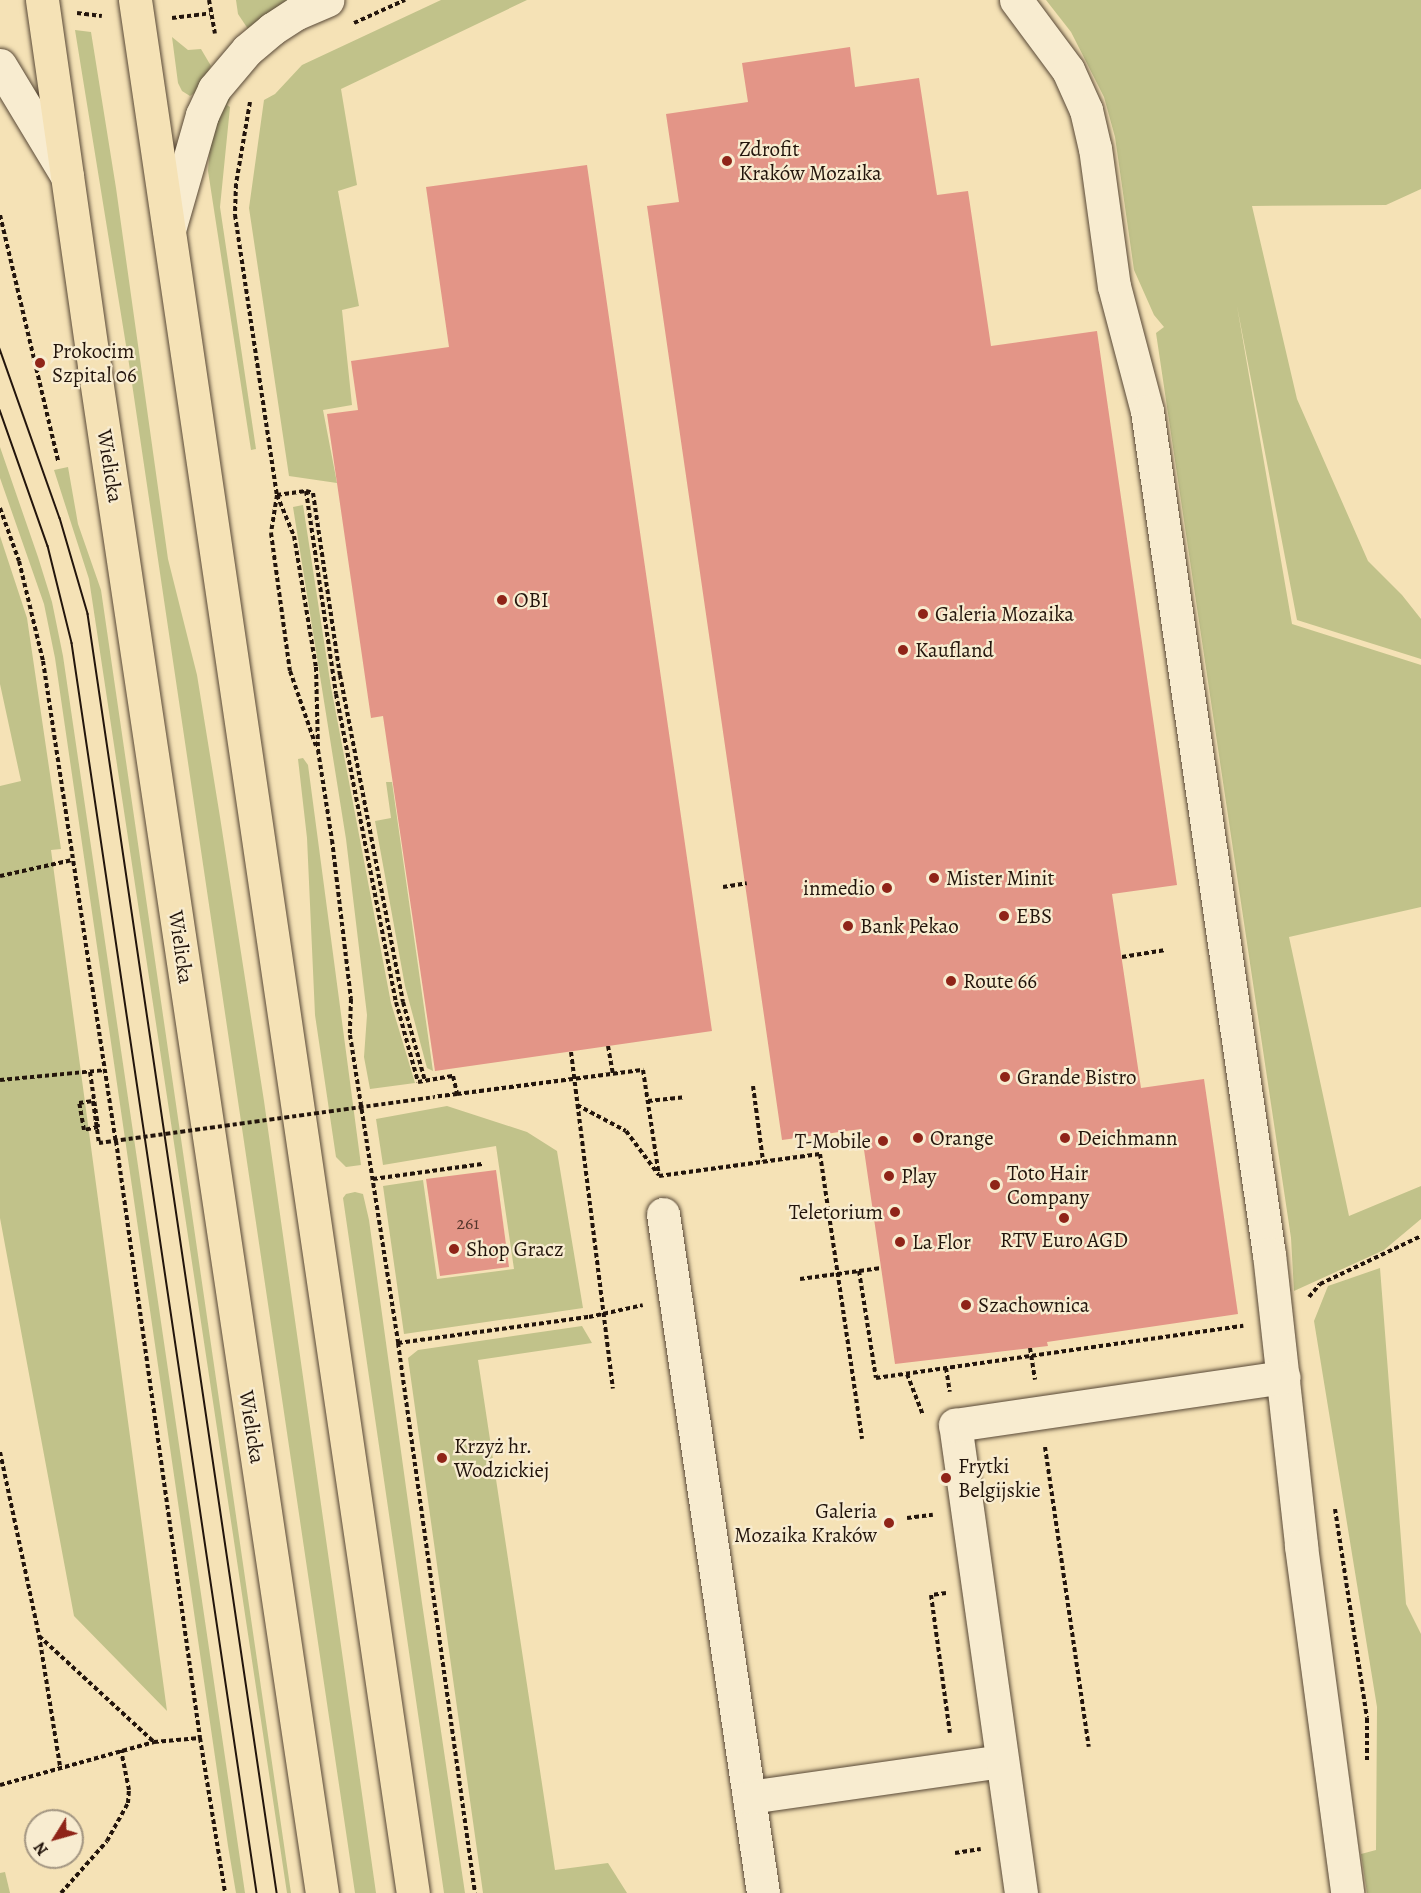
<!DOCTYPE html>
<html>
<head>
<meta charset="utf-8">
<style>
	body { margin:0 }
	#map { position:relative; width:1421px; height:1893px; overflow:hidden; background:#f5e2b6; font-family:Alegreya,serif }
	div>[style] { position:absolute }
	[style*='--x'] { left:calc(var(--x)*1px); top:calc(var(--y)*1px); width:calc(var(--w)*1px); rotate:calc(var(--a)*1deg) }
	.green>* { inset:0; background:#c1c28a }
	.building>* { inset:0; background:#e39587 }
	.path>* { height:4px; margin-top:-2px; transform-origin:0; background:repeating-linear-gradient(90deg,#23150c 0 4.5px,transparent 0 7.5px) }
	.roads { filter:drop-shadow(0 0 2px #584836) drop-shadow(0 0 2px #584836) }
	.minor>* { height:33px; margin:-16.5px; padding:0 16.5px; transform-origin:16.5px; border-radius:16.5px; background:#f8ecd0 }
	.major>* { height:33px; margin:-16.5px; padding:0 16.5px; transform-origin:16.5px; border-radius:16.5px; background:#f5e2b6 }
	.tram>* { height:1.5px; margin:-0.75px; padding:0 0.75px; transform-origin:0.75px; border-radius:0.75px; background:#23150c }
	.path-bridge>* { height:4px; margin-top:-2px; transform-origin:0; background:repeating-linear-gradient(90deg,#23150c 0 4.5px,transparent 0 7.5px) }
	.dots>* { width:16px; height:16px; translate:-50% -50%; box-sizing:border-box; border:3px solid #f8ecd0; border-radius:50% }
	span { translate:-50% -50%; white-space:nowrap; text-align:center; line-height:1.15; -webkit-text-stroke:4.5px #f8ecd0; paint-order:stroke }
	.number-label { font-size:18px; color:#53352b }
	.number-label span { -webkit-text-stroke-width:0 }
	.poi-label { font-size:21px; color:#23150c }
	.left { translate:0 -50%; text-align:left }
	.right { translate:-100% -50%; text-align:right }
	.street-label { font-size:21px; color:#23150c }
	.north { position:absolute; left:24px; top:1809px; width:60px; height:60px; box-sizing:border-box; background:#f8ecd0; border:2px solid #a39682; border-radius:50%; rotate:233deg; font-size:16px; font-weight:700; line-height:24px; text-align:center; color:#23150c }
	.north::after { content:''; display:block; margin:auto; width:21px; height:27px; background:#8f2418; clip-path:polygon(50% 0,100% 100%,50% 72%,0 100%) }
</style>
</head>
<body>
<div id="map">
	<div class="green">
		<div style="clip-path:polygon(236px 0,295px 0,248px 29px,238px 14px)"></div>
		<div style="clip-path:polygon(441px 0,527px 0,341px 89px,357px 185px,338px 191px,359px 306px,342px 310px,352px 405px,323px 410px,337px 483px,289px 476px,249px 208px,264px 100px,275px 94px,302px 65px)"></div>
		<div style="clip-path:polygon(1046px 0,1421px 0,1421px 189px,1386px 205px,1252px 206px,1297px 399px,1368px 561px,1402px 595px,1421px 619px,1421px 659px,1297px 620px,1237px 306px,1292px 624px,1421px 665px,1421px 907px,1289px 937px,1349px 1216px,1421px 1186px,1421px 1219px,1384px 1250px,1294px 1291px,1291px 1238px,1156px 333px,1164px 327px,1154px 315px,1134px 270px,1115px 137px,1104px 97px,1071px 32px)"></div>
		<div style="clip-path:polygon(75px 30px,91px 32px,116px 188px,168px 559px,197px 675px,220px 817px,264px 1101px,376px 1893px,355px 1893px,130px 370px)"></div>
		<div style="clip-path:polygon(172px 37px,188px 50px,201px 49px,211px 66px,196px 92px,190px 96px,182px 91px,178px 83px)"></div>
		<div style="clip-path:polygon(228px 94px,230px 99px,227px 105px,230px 107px,220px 207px,256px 449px,251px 450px,208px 171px,211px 133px)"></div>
		<div style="clip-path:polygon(0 447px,38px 557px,52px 602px,63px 656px,245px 1893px,236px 1893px,228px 1846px,55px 658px,44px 604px,0 478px)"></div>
		<div style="clip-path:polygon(68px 467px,78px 524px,101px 590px,291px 1893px,287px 1893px,89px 579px,54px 470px)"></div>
		<div style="clip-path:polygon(303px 505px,331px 687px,391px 1003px,415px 1083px,370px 1089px,364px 1057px,367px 1015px,346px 839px,293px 507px)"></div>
		<div style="clip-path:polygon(0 536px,27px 618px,61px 849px,51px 850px,167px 1711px,74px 1616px,0 1218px,0 786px,21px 781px,0 684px)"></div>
		<div style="clip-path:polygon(303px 758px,308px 765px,361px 1165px,346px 1167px,336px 1157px,315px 1015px,307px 838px,298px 759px)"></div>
		<div style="clip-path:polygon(386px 782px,392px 782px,433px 1071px,427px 1068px,405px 986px,375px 821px,391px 818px)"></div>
		<div style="clip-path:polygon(447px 1106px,527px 1132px,557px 1151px,583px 1308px,404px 1334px,383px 1186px,423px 1180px,437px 1279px,514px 1269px,496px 1146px,383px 1165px,376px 1119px)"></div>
		<div style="clip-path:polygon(355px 1192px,363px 1194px,369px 1220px,422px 1603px,465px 1893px,444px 1893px,343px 1198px,346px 1194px)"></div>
		<div style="clip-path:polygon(1380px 1268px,1406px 1604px,1421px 1634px,1421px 1893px,1367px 1893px,1361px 1854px,1376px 1850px,1377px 1707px,1314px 1321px,1328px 1286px)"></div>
		<div style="clip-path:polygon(582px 1326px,592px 1343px,478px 1360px,555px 1870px,608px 1863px,627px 1893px,483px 1893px,408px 1358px,418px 1350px)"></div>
		<div style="clip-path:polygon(5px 1872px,10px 1893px,0 1893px,0 1873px)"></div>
	</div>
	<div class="building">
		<div style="clip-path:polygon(850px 47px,855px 87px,919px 78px,937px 195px,968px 191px,991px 346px,1097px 331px,1177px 885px,1112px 894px,1141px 1088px,1204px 1079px,1238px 1314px,1047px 1342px,1048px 1346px,895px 1364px,861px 1129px,782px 1140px,647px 206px,679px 202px,666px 114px,748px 102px,742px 63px)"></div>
		<div style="clip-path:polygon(587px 165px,712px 1031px,435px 1071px,383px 716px,371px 718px,327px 414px,358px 410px,351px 361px,449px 347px,426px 187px)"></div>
		<div style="clip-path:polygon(496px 1170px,509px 1267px,440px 1276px,426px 1179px)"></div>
	</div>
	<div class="path">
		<div style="--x:209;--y:0;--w:34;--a:80"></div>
		<div style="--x:77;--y:13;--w:25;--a:7"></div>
		<div style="--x:172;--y:18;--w:38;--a:-7"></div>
		<div style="--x:354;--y:23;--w:56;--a:-24.3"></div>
		<div style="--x:250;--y:102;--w:83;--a:99.7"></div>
		<div style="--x:236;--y:184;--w:31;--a:92"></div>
		<div style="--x:235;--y:215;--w:283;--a:81.5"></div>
		<div style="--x:277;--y:495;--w:44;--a:67.5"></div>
		<div style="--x:294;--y:536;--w:133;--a:80.5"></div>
		<div style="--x:316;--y:667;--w:83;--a:88.6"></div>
		<div style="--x:318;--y:750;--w:91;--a:81.2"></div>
		<div style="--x:332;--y:840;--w:160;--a:83.2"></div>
		<div style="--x:351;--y:999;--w:36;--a:92"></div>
		<div style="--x:350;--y:1035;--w:312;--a:81.1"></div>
		<div style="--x:398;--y:1343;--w:555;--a:82.03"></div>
		<div style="--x:0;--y:215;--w:253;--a:76.7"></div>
		<div style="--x:306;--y:491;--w:7;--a:16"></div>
		<div style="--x:313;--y:493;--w:184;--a:81.6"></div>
		<div style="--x:340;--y:675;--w:333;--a:79.1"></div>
		<div style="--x:403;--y:1002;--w:82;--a:74.4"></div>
		<div style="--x:277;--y:495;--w:29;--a:-8"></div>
		<div style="--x:306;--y:491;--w:205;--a:81.6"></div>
		<div style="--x:336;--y:694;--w:314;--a:79"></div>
		<div style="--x:396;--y:1002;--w:83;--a:74.6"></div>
		<div style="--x:418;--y:1082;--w:36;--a:-10"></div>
		<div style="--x:453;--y:1076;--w:18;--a:77"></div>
		<div style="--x:457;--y:1094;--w:23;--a:173"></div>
		<div style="--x:277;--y:495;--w:38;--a:99"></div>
		<div style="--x:271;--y:533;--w:139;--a:82.2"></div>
		<div style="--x:290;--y:671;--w:79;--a:70.9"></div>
		<div style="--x:0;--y:508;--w:56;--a:70.3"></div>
		<div style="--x:19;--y:561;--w:103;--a:76.5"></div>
		<div style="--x:43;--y:661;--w:486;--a:81.4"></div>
		<div style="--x:116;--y:1141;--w:603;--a:81.99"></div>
		<div style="--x:200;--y:1738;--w:157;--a:80.8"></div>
		<div style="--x:0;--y:876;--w:74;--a:-12.5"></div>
		<div style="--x:723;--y:887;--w:24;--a:-9"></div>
		<div style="--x:1122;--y:957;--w:44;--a:-9.2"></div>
		<div style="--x:608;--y:1046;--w:28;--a:80"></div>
		<div style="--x:571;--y:1052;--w:339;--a:82.9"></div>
		<div style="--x:90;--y:1072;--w:56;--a:81.7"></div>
		<div style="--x:98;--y:1127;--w:14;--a:168"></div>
		<div style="--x:84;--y:1130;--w:27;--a:-100"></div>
		<div style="--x:79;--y:1103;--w:14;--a:-8"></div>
		<div style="--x:93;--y:1101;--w:21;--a:82"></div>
		<div style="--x:0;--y:1080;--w:105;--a:-5.4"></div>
		<div style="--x:753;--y:1086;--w:76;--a:82.4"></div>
		<div style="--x:457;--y:1094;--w:188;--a:-7.4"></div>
		<div style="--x:643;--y:1070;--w:107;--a:81.4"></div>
		<div style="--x:659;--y:1176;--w:162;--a:-7.8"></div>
		<div style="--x:820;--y:1154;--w:288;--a:81.6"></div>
		<div style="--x:648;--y:1101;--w:36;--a:-6"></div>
		<div style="--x:577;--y:1105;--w:55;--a:28"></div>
		<div style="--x:626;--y:1131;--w:54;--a:53.3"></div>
		<div style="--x:373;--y:1179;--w:110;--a:-7.8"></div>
		<div style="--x:859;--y:1271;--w:108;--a:81"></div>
		<div style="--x:876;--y:1378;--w:371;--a:-8.1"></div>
		<div style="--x:800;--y:1279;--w:82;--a:-7.7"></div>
		<div style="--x:1309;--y:1297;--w:17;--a:-50"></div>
		<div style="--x:1320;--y:1284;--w:112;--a:-25.4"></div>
		<div style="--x:398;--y:1343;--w:193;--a:-7.8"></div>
		<div style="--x:589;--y:1317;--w:55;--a:-12.5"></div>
		<div style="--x:1030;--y:1348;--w:32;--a:81"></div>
		<div style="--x:946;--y:1368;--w:24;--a:81"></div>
		<div style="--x:907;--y:1374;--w:44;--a:68.7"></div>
		<div style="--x:1045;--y:1447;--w:303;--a:81.7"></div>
		<div style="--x:0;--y:1452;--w:187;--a:78"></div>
		<div style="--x:39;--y:1635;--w:133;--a:80.9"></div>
		<div style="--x:1335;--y:1509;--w:211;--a:81.3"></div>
		<div style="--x:1367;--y:1718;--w:42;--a:90"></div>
		<div style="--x:907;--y:1518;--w:26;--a:-7"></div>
		<div style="--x:946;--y:1593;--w:15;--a:172"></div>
		<div style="--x:931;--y:1595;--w:139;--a:82.2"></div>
		<div style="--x:39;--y:1636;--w:156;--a:42.7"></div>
		<div style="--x:0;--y:1785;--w:160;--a:-15.6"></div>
		<div style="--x:154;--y:1742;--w:46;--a:-5"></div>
		<div style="--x:955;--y:1853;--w:26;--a:-9"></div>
		<div style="--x:61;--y:1893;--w:69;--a:-48.5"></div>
		<div style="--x:107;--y:1841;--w:43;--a:-61.1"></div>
		<div style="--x:128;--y:1803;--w:13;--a:-86"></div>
		<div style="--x:129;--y:1790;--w:41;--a:-101.3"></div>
	</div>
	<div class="roads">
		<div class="minor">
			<div style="--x:1016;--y:0;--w:87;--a:53.4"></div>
			<div style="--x:1068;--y:70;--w:44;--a:65.8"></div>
			<div style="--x:1086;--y:110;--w:39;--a:77"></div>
			<div style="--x:1095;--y:148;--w:139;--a:82.2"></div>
			<div style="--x:1114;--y:286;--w:129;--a:75.2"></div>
			<div style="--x:1147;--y:411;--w:852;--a:81.77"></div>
			<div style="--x:1269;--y:1254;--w:294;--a:83.7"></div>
			<div style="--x:1301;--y:1546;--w:350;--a:82.4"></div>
			<div style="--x:0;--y:65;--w:130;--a:58.9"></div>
			<div style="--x:169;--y:230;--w:120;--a:-74"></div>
			<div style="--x:202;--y:115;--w:29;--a:-65"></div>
			<div style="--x:214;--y:89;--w:51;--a:-49.8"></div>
			<div style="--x:247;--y:50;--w:33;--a:-40"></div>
			<div style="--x:272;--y:29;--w:30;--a:-33"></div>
			<div style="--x:297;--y:13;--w:33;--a:-23"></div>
			<div style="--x:663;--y:1214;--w:686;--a:81.62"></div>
			<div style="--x:749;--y:1797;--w:255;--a:-8.1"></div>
			<div style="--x:1021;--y:1893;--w:473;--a:-98"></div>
			<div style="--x:955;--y:1425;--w:332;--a:-8.3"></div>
		</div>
		<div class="major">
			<div style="--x:42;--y:0;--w:370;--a:81.9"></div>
			<div style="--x:94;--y:366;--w:1544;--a:81.51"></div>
			<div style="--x:135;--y:0;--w:1913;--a:81.65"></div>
		</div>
	</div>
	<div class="tram">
		<div style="--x:0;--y:349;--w:179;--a:70.5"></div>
		<div style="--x:60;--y:518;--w:100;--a:73.7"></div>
		<div style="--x:88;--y:614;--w:1293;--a:81.59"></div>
		<div style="--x:0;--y:410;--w:144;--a:70.6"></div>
		<div style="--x:48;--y:546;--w:100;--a:76.1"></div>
		<div style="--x:72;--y:643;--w:1264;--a:81.58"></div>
	</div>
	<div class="path-bridge">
		<div style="--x:96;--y:1122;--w:21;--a:82"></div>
		<div style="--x:99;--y:1143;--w:338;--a:-7.8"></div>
	</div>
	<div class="dots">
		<div style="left:727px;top:161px;background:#8f2418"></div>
		<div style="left:40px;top:363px;background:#8f2418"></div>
		<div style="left:502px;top:600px;background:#8f2418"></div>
		<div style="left:923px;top:614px;background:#8f2418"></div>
		<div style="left:903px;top:650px;background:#8f2418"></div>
		<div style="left:934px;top:878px;background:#8f2418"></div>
		<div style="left:887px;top:888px;background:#8f2418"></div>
		<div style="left:1004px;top:916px;background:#8f2418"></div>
		<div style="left:848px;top:926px;background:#8f2418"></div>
		<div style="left:951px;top:981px;background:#8f2418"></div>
		<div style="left:1005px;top:1077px;background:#8f2418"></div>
		<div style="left:918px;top:1138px;background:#8f2418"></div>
		<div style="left:1065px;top:1138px;background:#8f2418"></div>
		<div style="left:883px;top:1141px;background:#8f2418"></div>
		<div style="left:889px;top:1176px;background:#8f2418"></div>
		<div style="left:995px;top:1185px;background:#8f2418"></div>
		<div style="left:895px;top:1212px;background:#8f2418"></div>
		<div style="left:1064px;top:1218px;background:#8f2418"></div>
		<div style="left:900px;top:1242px;background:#8f2418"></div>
		<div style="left:454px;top:1249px;background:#8f2418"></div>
		<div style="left:966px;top:1305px;background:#8f2418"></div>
		<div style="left:442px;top:1458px;background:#8f2418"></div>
		<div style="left:946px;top:1478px;background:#8f2418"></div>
		<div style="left:889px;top:1523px;background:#8f2418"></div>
	</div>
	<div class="number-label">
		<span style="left:468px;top:1223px">261</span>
	</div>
	<div class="poi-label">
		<span class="left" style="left:739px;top:161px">Zdrofit<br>Kraków Mozaika</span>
		<span class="left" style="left:52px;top:363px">Prokocim<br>Szpital 06</span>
		<span class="left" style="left:514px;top:600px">OBI</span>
		<span class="left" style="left:935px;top:614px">Galeria Mozaika</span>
		<span class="left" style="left:915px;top:650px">Kaufland</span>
		<span class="left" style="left:946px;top:878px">Mister Minit</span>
		<span class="right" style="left:875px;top:888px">inmedio</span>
		<span class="left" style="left:1016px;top:916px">EBS</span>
		<span class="left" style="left:860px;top:926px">Bank Pekao</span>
		<span class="left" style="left:963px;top:981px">Route 66</span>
		<span class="left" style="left:1017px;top:1077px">Grande Bistro</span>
		<span class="left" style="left:930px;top:1138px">Orange</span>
		<span class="left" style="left:1077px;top:1138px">Deichmann</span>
		<span class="right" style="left:871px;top:1141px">T-Mobile</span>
		<span class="left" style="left:1007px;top:1185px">Toto Hair<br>Company</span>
		<span class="left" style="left:901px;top:1176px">Play</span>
		<span class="right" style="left:883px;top:1212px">Teletorium</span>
		<span style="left:1064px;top:1240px">RTV Euro AGD</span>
		<span class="left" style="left:912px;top:1242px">La Flor</span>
		<span class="left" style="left:466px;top:1249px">Shop Gracz</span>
		<span class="left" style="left:978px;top:1305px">Szachownica</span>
		<span class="left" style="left:454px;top:1458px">Krzyż hr.<br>Wodzickiej</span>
		<span class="left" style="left:958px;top:1478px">Frytki<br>Belgijskie</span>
		<span class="right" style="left:877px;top:1523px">Galeria<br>Mozaika Kraków</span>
	</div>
	<div class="street-label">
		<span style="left:110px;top:466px;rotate:81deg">Wielicka</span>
		<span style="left:181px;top:947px;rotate:82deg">Wielicka</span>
		<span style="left:252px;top:1427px;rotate:81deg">Wielicka</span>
	</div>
	<div class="north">N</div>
</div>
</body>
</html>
